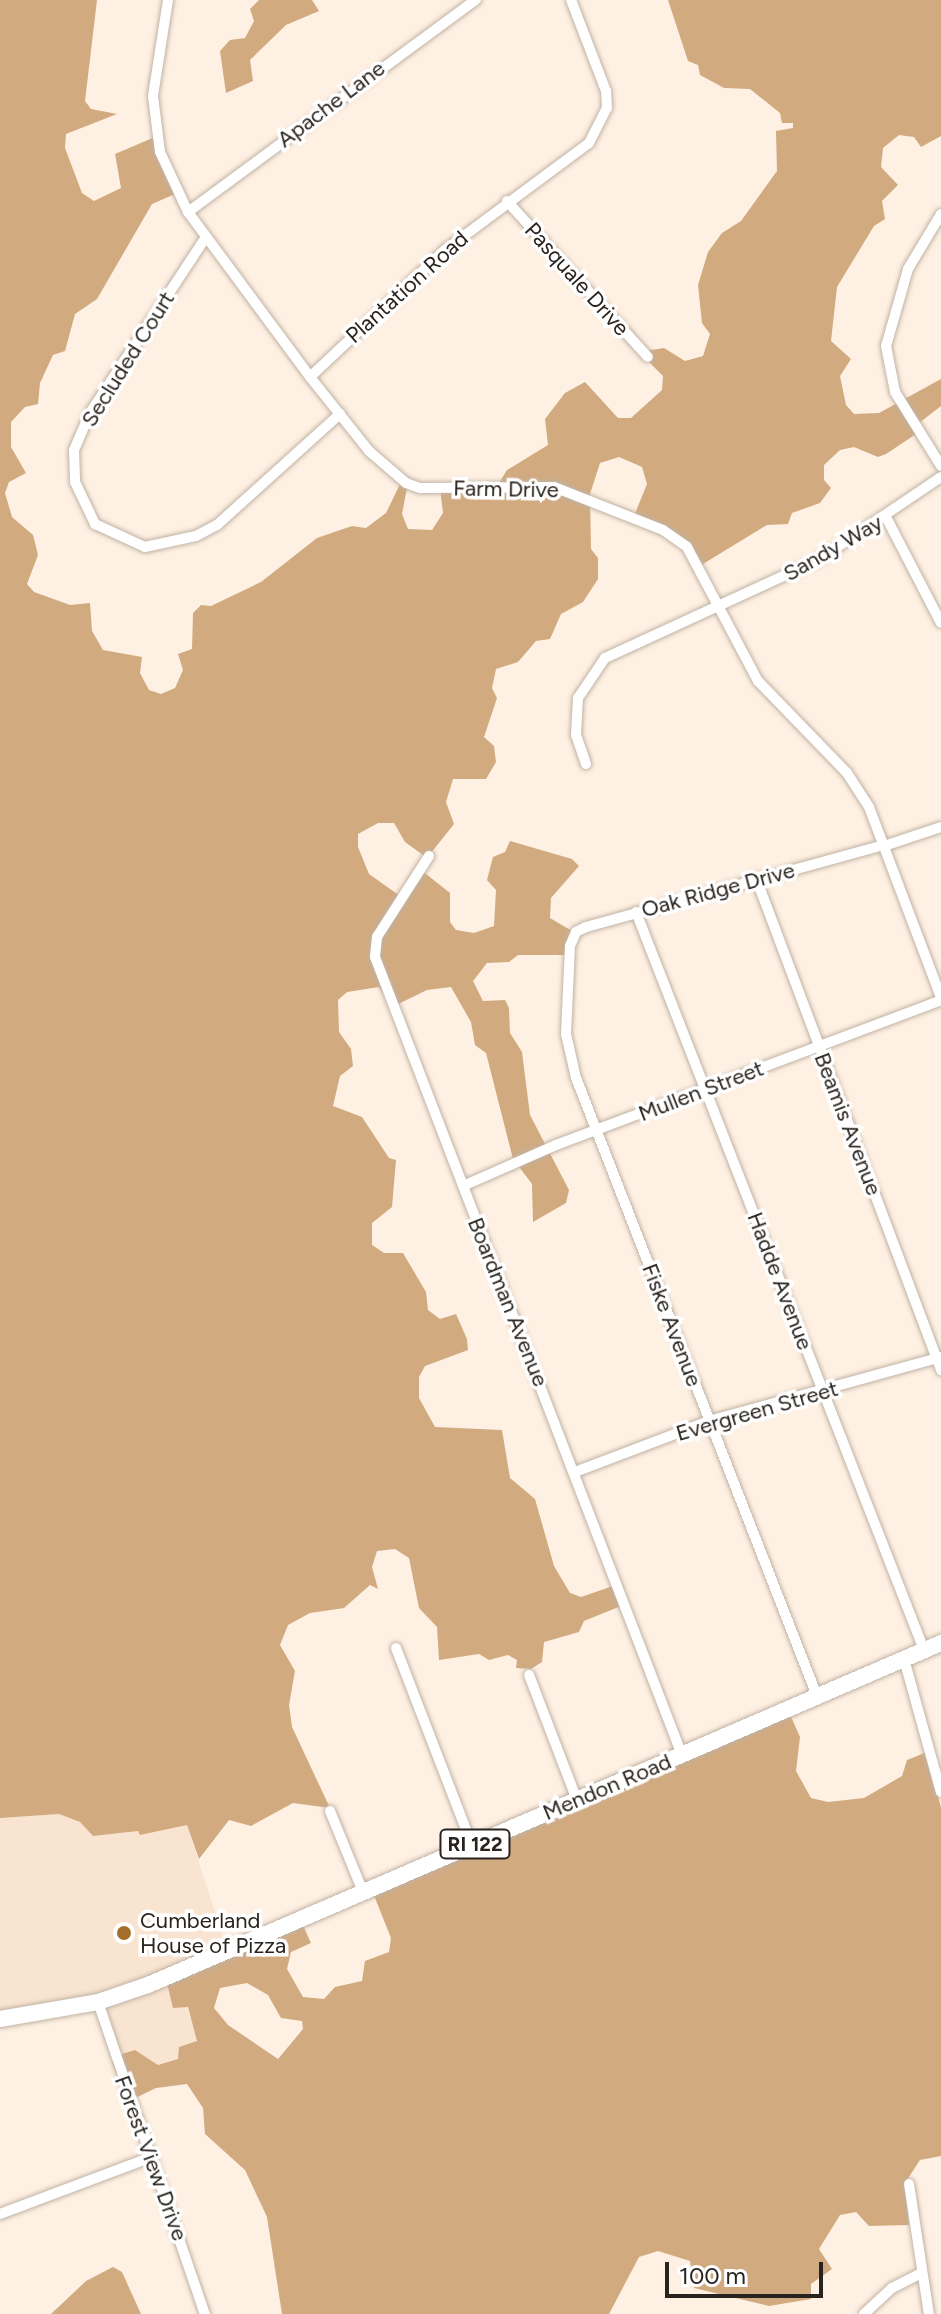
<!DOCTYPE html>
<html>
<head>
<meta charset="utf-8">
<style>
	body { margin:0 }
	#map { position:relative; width:941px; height:2314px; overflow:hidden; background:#fef0e2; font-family:Figtree,sans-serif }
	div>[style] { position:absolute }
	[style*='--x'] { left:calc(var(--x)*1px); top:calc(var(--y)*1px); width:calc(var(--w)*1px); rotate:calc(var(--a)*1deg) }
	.built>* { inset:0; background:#f8e4d0 }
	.forest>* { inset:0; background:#d1aa80 }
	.roads { filter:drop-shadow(0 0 2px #c0b3a5) drop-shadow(0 0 2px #c0b3a5) }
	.minor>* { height:10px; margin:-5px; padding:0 5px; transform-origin:5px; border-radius:5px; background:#fff }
	.primary>* { height:16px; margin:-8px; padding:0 8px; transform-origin:8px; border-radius:8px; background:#fff }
	.dots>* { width:22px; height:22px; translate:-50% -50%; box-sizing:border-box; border:4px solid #fff; border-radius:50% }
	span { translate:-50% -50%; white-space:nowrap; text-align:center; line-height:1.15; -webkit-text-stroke:7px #fff; paint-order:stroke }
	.shield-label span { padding:2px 6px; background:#fff; border:2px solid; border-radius:6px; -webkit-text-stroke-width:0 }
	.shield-label { font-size:20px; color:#28231e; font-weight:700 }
	.street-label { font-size:22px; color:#28231e }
	.poi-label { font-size:22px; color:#28231e }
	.left { translate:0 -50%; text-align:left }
	.scale { position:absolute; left:665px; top:2262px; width:158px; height:36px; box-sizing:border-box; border:4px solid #28231e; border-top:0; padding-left:10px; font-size:24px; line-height:28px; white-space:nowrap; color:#28231e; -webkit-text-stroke:6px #fff; paint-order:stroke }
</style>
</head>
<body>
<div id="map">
	<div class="built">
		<div style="clip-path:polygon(59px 1814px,80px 1822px,93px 1836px,138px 1831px,141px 1835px,187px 1825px,227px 1950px,173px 2007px,187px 2007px,198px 2038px,179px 2059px,158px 2065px,135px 2050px,111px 2058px,92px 2002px,0 2017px,0 1818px)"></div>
	</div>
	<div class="forest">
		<div style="clip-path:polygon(0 0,97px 0,85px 101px,91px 109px,117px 114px,66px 134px,65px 148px,82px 193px,94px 201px,121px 188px,115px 154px,155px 137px,175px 194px,152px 204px,97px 299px,75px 314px,65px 351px,53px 355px,40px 383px,38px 404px,25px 407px,11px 422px,11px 447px,26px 473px,9px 482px,5px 493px,12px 517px,33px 535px,38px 555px,27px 584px,34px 592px,70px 605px,90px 603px,92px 631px,103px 650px,142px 657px,140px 673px,149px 690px,161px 694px,175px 688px,183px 670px,178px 654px,192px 649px,193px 613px,201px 605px,211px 606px,261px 582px,317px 538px,352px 526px,366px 528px,386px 513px,402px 480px,408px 483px,402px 514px,408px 529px,432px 530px,443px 513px,440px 488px,499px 483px,507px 470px,548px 445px,545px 419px,565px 393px,585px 382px,618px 418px,631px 418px,662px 390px,663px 376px,639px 352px,664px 348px,685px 361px,703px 356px,710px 334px,702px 323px,698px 285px,708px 252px,722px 233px,741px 221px,777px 171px,776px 131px,793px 128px,793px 123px,782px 123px,780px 113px,750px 89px,724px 88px,700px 75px,698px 65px,688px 61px,668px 0,941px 0,941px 136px,921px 147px,914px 137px,899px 135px,883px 148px,881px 167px,898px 185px,882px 201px,885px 219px,874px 226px,837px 287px,831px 341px,851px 359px,840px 376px,846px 405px,854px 414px,879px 413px,941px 379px,941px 406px,915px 426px,916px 434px,886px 454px,878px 457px,854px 447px,840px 450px,824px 465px,824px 480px,831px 488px,820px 503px,792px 513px,788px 524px,767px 525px,698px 567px,685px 548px,634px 516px,647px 484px,642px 467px,619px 457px,600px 463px,590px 494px,591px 549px,598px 558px,598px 579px,583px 602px,561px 614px,550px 639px,536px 641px,518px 662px,496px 669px,492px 688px,497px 698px,484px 737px,494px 746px,496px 762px,486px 779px,453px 779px,446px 802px,454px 824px,427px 858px,405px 842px,394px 823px,378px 823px,358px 834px,358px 847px,369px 874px,400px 896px,421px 870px,450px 893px,450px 922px,456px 930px,474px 933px,494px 926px,496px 890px,487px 880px,493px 857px,505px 852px,510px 841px,572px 859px,579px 866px,551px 898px,550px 918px,572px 931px,567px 955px,518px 955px,509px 962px,487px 963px,473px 981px,483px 1001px,505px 1000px,509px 1008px,510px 1033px,522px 1052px,530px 1115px,569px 1190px,566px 1203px,533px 1222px,532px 1184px,513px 1159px,486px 1053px,475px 1045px,471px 1022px,451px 987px,427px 990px,392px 1007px,379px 987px,347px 992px,338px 1000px,339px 1032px,351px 1049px,353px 1066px,340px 1076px,333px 1106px,362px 1117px,389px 1158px,396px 1160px,392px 1207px,372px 1223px,372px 1245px,384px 1253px,403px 1253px,426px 1292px,428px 1310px,440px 1319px,456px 1314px,467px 1339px,468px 1350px,425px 1366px,419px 1377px,419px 1398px,435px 1427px,502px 1430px,510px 1478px,535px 1499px,554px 1566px,570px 1593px,581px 1597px,616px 1585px,621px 1606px,584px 1621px,579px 1632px,544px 1642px,542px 1662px,531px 1669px,516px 1668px,517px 1660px,508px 1655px,489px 1660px,479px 1654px,439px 1660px,437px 1627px,419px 1608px,409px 1558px,395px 1549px,377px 1551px,372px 1567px,378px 1589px,370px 1585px,344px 1608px,310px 1613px,288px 1625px,280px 1645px,295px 1671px,289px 1705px,292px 1727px,330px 1808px,293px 1803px,251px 1826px,229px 1820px,199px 1859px,187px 1825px,140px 1835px,138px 1831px,93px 1836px,80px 1822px,59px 1814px,0 1818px)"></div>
		<div style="clip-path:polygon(259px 0,312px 0,319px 11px,286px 25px,250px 60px,253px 81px,226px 93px,220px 51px,230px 40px,245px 38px,254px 21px,250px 9px)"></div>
		<div style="clip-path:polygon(evenodd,788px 1710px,800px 1737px,796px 1771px,811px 1798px,828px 1802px,864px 1798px,902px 1776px,907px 1760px,927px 1752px,941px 1808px,941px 2156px,920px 2160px,905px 2183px,909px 2225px,869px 2226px,856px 2212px,840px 2215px,819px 2249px,832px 2269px,811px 2284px,811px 2299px,769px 2306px,694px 2288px,690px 2261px,658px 2251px,639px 2257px,609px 2314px,282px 2314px,267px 2217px,245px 2170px,205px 2134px,203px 2108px,187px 2084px,156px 2088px,127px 2102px,113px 2064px,112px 2057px,135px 2050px,158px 2065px,178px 2059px,179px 2047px,197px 2041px,188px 2007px,173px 2008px,166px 1979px,300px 1919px,311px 1943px,291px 1952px,287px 1969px,303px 1997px,324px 1999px,335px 1987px,362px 1981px,365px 1961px,389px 1952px,391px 1938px,371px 1888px,788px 1710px,247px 1983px,268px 1995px,281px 2018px,302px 2021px,303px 2029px,278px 2059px,228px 2025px,214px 2008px,220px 1988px,247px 1983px)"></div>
		<div style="clip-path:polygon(113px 2267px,122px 2272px,141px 2314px,51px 2314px,86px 2281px)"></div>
	</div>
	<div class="roads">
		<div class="minor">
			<div style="--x:168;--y:0;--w:97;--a:98.9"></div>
			<div style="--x:153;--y:96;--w:56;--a:82.9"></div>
			<div style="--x:160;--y:152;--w:66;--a:65"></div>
			<div style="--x:188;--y:212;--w:205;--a:53.5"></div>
			<div style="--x:310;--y:377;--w:95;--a:51.4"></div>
			<div style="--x:369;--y:451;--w:49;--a:40.9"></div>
			<div style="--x:406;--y:483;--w:15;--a:20"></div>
			<div style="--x:420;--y:488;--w:134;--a:-0.4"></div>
			<div style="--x:554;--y:487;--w:117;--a:21.5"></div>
			<div style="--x:663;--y:530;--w:29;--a:35"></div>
			<div style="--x:687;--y:547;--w:152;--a:62.1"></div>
			<div style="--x:758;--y:681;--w:128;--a:45.9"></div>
			<div style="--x:847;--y:773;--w:40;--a:57.1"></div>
			<div style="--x:869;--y:807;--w:204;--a:69.3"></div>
			<div style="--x:507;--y:201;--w:210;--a:47.9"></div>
			<div style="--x:188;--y:212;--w:358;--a:-36.4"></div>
			<div style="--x:941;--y:214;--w:64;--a:121"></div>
			<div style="--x:908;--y:269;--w:80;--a:105.9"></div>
			<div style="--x:886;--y:346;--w:47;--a:78.9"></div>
			<div style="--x:895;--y:392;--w:87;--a:58.1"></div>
			<div style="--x:206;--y:237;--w:211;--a:123.4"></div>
			<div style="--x:90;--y:413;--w:40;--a:113.4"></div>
			<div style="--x:74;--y:450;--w:32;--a:88"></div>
			<div style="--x:75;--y:482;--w:47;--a:64.5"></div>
			<div style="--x:95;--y:524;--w:55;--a:24.7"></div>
			<div style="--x:145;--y:547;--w:52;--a:-12.2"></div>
			<div style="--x:196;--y:536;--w:24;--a:-28"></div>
			<div style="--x:217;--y:525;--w:166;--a:-42.1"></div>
			<div style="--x:310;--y:377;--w:185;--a:-43.3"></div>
			<div style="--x:445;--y:250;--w:179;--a:-36.6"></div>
			<div style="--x:589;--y:143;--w:39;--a:-63"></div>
			<div style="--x:607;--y:108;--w:17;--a:-93"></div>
			<div style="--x:606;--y:91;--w:97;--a:-111"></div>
			<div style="--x:886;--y:517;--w:119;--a:62.6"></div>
			<div style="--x:586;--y:764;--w:31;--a:-109"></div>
			<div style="--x:576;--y:735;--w:37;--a:-87"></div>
			<div style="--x:578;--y:698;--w:48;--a:-56"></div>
			<div style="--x:605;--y:658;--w:234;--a:-24.7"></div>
			<div style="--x:818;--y:560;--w:148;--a:-34"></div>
			<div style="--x:887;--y:845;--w:57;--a:-18.4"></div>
			<div style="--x:429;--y:856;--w:96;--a:122.7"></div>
			<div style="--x:377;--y:937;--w:20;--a:96"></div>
			<div style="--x:375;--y:957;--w:855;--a:68.96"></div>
			<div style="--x:756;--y:878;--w:526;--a:69.39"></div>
			<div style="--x:636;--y:912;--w:792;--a:68.68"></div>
			<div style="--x:463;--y:1186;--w:102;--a:-23.8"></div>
			<div style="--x:556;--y:1145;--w:411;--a:-20.6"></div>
			<div style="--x:575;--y:1472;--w:143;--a:-20.8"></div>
			<div style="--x:709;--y:1421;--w:241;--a:-15.4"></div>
			<div style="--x:396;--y:1648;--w:211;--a:68.9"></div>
			<div style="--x:904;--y:1659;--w:138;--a:74.5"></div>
			<div style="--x:529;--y:1675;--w:134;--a:69"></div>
			<div style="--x:817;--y:1696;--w:663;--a:-111.3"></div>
			<div style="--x:576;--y:1078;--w:45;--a:-102.8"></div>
			<div style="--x:566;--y:1034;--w:88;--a:-87.4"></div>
			<div style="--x:570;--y:946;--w:15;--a:-67"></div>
			<div style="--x:576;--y:932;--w:11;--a:-27"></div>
			<div style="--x:586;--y:927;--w:302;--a:-15.4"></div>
			<div style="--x:330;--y:1811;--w:87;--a:67.8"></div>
			<div style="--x:98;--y:2002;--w:330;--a:71.1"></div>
			<div style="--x:909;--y:2184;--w:132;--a:81.3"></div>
			<div style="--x:0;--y:2214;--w:162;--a:-20.6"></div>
			<div style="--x:864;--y:2314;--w:38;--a:-43"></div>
			<div style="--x:892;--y:2288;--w:31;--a:-27"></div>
		</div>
		<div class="primary">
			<div style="--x:0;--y:2019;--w:99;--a:-9.8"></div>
			<div style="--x:98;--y:2002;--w:53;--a:-18.8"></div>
			<div style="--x:148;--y:1985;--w:864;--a:-23.33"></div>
		</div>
	</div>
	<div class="dots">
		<div style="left:124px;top:1933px;background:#a56e2a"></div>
	</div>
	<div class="shield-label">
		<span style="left:475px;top:1844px">RI 122</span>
	</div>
	<div class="street-label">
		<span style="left:331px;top:104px;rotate:-37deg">Apache Lane</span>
		<span style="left:577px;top:279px;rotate:48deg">Pasquale Drive</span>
		<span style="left:407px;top:287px;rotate:-42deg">Plantation Road</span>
		<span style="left:128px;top:359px;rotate:-58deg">Secluded Court</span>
		<span style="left:506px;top:489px;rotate:1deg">Farm Drive</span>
		<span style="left:833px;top:548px;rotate:-30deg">Sandy Way</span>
		<span style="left:718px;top:890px;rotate:-15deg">Oak Ridge Drive</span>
		<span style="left:701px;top:1091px;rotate:-21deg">Mullen Street</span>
		<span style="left:848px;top:1124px;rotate:69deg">Beamis Avenue</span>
		<span style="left:780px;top:1281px;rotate:69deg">Hadde Avenue</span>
		<span style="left:508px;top:1302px;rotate:68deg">Boardman Avenue</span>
		<span style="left:672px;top:1325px;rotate:69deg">Fiske Avenue</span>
		<span style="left:757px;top:1411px;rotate:-16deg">Evergreen Street</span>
		<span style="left:607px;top:1787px;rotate:-23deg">Mendon Road</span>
		<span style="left:151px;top:2158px;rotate:70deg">Forest View Drive</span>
	</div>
	<div class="poi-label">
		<span class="left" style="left:140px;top:1933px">Cumberland<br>House of Pizza</span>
	</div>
	<div class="scale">100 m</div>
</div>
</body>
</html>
